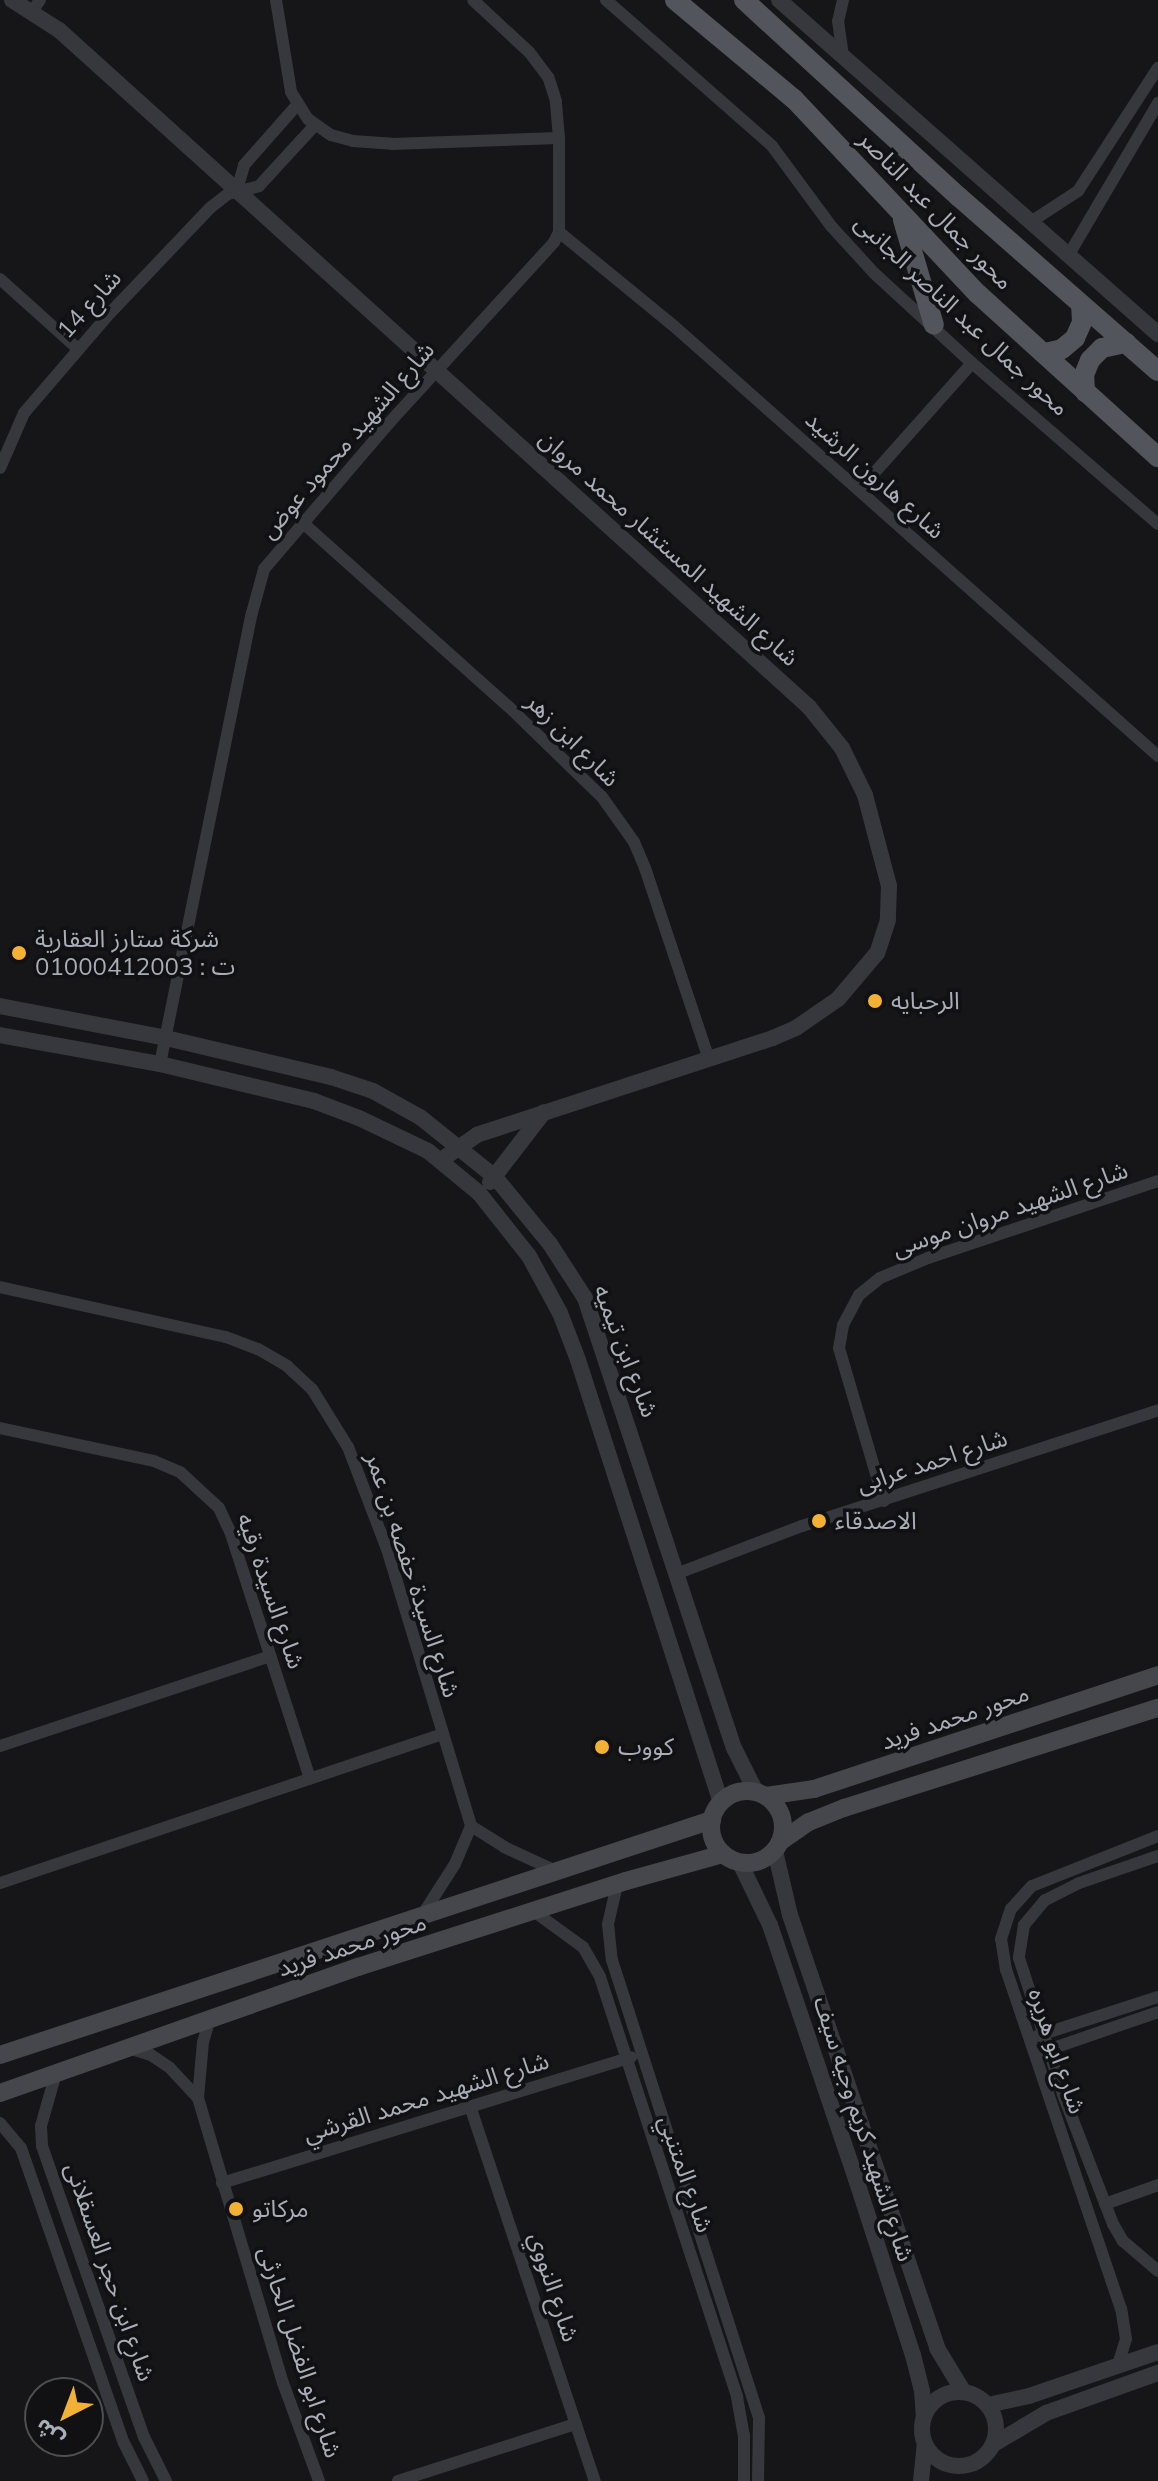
<!DOCTYPE html>
<html>
<head>
<meta charset="utf-8">
<style>
	body { margin:0 }
	#map { position:relative; width:1158px; height:2481px; overflow:hidden; background:#161618; font-family:Mulish,"Noto Sans Arabic",sans-serif }
	div>[style] { position:absolute }
	[style*='--x'] { left:calc(var(--x)*1px); top:calc(var(--y)*1px); width:calc(var(--w)*1px); rotate:calc(var(--a)*1deg) }
	.minor>* { height:12px; margin:-6px; padding:0 6px; transform-origin:6px; border-radius:6px; background:#37383d }
	.tertiary>* { height:16px; margin:-8px; padding:0 8px; transform-origin:8px; border-radius:8px; background:#37383d }
	.tertiary>.ring { margin:-8px; padding:0; box-sizing:content-box; background:none; border:16px solid #37383d; border-radius:50% }
	.secondary>* { height:18px; margin:-9px; padding:0 9px; transform-origin:9px; border-radius:9px; background:#45474d }
	.secondary>.ring { margin:-9px; padding:0; box-sizing:content-box; background:none; border:18px solid #45474d; border-radius:50% }
	.primary>* { height:20px; margin:-10px; padding:0 10px; transform-origin:10px; border-radius:10px; background:#53555c }
	.dots>* { width:22px; height:22px; translate:-50% -50%; box-sizing:border-box; border:4px solid #111113; border-radius:50% }
	span { translate:-50% -50%; white-space:nowrap; text-align:center; line-height:1.15; -webkit-text-stroke:7px #111113; paint-order:stroke }
	.street-label { font-size:24px; color:#a8adb8 }
	.poi-label { font-size:24px; color:#a8adb8 }
	.left { translate:0 -50%; text-align:left }
	.north { position:absolute; left:24px; top:2377px; width:80px; height:80px; box-sizing:border-box; background:#111113; border:2px solid #4d4f55; border-radius:50%; rotate:222deg; font-size:22px; font-weight:700; line-height:32px; text-align:center; color:#a8adb8 }
	.north::after { content:''; display:block; margin:auto; width:28px; height:36px; background:#f2b134; clip-path:polygon(50% 0,100% 100%,50% 72%,0 100%) }
</style>
</head>
<body>
<div id="map">
	<div class="minor">
		<div style="--x:276;--y:0;--w:93;--a:80.7"></div>
		<div style="--x:291;--y:92;--w:32;--a:58"></div>
		<div style="--x:308;--y:119;--w:28;--a:35"></div>
		<div style="--x:331;--y:135;--w:23;--a:15"></div>
		<div style="--x:353;--y:141;--w:39;--a:4"></div>
		<div style="--x:392;--y:144;--w:167;--a:-2.1"></div>
		<div style="--x:606;--y:0;--w:221;--a:41.3"></div>
		<div style="--x:772;--y:146;--w:99;--a:53.6"></div>
		<div style="--x:831;--y:226;--w:64;--a:47.5"></div>
		<div style="--x:874;--y:273;--w:133;--a:42.6"></div>
		<div style="--x:972;--y:363;--w:246;--a:40.9"></div>
		<div style="--x:843;--y:0;--w:22;--a:103"></div>
		<div style="--x:838;--y:21;--w:35;--a:82"></div>
		<div style="--x:33;--y:10;--w:12;--a:-55"></div>
		<div style="--x:237;--y:190;--w:26;--a:-74"></div>
		<div style="--x:244;--y:165;--w:80;--a:-48.5"></div>
		<div style="--x:1029;--y:223;--w:59;--a:-33.1"></div>
		<div style="--x:1078;--y:191;--w:147;--a:-57"></div>
		<div style="--x:559;--y:232;--w:150;--a:39.3"></div>
		<div style="--x:675;--y:327;--w:646;--a:41.61"></div>
		<div style="--x:1068;--y:256;--w:178;--a:-59.5"></div>
		<div style="--x:0;--y:279;--w:105;--a:41.9"></div>
		<div style="--x:0;--y:468;--w:60;--a:-66.4"></div>
		<div style="--x:24;--y:413;--w:132;--a:-49.3"></div>
		<div style="--x:110;--y:313;--w:145;--a:-46.4"></div>
		<div style="--x:210;--y:208;--w:23;--a:-38"></div>
		<div style="--x:228;--y:194;--w:32;--a:-14"></div>
		<div style="--x:259;--y:186;--w:83;--a:-47.4"></div>
		<div style="--x:859;--y:490;--w:170;--a:-48.3"></div>
		<div style="--x:303;--y:523;--w:275;--a:41.8"></div>
		<div style="--x:508;--y:706;--w:131;--a:44.1"></div>
		<div style="--x:602;--y:797;--w:55;--a:54.6"></div>
		<div style="--x:634;--y:842;--w:28;--a:67"></div>
		<div style="--x:645;--y:868;--w:201;--a:71.5"></div>
		<div style="--x:160;--y:1064;--w:460;--a:-78.5"></div>
		<div style="--x:252;--y:613;--w:46;--a:-74.7"></div>
		<div style="--x:264;--y:569;--w:192;--a:-49.4"></div>
		<div style="--x:389;--y:423;--w:245;--a:-47.6"></div>
		<div style="--x:554;--y:242;--w:11;--a:-63"></div>
		<div style="--x:559;--y:232;--w:94;--a:-90"></div>
		<div style="--x:559;--y:138;--w:37;--a:-95"></div>
		<div style="--x:556;--y:101;--w:25;--a:-108"></div>
		<div style="--x:548;--y:77;--w:31;--a:-127"></div>
		<div style="--x:529;--y:52;--w:76;--a:-137.1"></div>
		<div style="--x:0;--y:1287;--w:231;--a:12.5"></div>
		<div style="--x:226;--y:1337;--w:34;--a:21"></div>
		<div style="--x:258;--y:1349;--w:34;--a:30"></div>
		<div style="--x:287;--y:1366;--w:34;--a:43"></div>
		<div style="--x:312;--y:1389;--w:68;--a:58.2"></div>
		<div style="--x:348;--y:1447;--w:109;--a:69.1"></div>
		<div style="--x:387;--y:1549;--w:289;--a:73.1"></div>
		<div style="--x:0;--y:1428;--w:157;--a:12.1"></div>
		<div style="--x:154;--y:1461;--w:28;--a:23"></div>
		<div style="--x:180;--y:1472;--w:53;--a:42.7"></div>
		<div style="--x:219;--y:1508;--w:29;--a:65"></div>
		<div style="--x:231;--y:1534;--w:257;--a:72.1"></div>
		<div style="--x:884;--y:1501;--w:159;--a:-106.4"></div>
		<div style="--x:839;--y:1348;--w:23;--a:-80"></div>
		<div style="--x:843;--y:1325;--w:34;--a:-62"></div>
		<div style="--x:859;--y:1295;--w:27;--a:-39"></div>
		<div style="--x:880;--y:1278;--w:52;--a:-22.6"></div>
		<div style="--x:928;--y:1258;--w:243;--a:-18.5"></div>
		<div style="--x:676;--y:1574;--w:135;--a:-20.9"></div>
		<div style="--x:802;--y:1526;--w:374;--a:-18"></div>
		<div style="--x:0;--y:1746;--w:285;--a:-18.4"></div>
		<div style="--x:471;--y:1826;--w:39;--a:32"></div>
		<div style="--x:504;--y:1847;--w:57;--a:24.8"></div>
		<div style="--x:1158;--y:1856;--w:83;--a:161.1"></div>
		<div style="--x:1079;--y:1883;--w:38;--a:153"></div>
		<div style="--x:1045;--y:1900;--w:33;--a:130"></div>
		<div style="--x:1024;--y:1925;--w:33;--a:99"></div>
		<div style="--x:1019;--y:1958;--w:146;--a:72.1"></div>
		<div style="--x:1064;--y:2097;--w:136;--a:68.9"></div>
		<div style="--x:1113;--y:2224;--w:20;--a:60"></div>
		<div style="--x:1123;--y:2241;--w:46;--a:40.6"></div>
		<div style="--x:0;--y:1883;--w:465;--a:-18.6"></div>
		<div style="--x:617;--y:1885;--w:40;--a:103"></div>
		<div style="--x:608;--y:1924;--w:36;--a:84"></div>
		<div style="--x:612;--y:1960;--w:481;--a:72.2"></div>
		<div style="--x:759;--y:2418;--w:63;--a:90.9"></div>
		<div style="--x:532;--y:1910;--w:63;--a:36"></div>
		<div style="--x:583;--y:1947;--w:34;--a:60"></div>
		<div style="--x:600;--y:1977;--w:442;--a:71.9"></div>
		<div style="--x:737;--y:2397;--w:39;--a:80"></div>
		<div style="--x:744;--y:2435;--w:46;--a:90"></div>
		<div style="--x:423;--y:1914;--w:59;--a:-57.4"></div>
		<div style="--x:455;--y:1864;--w:41;--a:-67.2"></div>
		<div style="--x:210;--y:2018;--w:25;--a:106"></div>
		<div style="--x:203;--y:2042;--w:56;--a:95.1"></div>
		<div style="--x:198;--y:2098;--w:297;--a:73.4"></div>
		<div style="--x:283;--y:2383;--w:104;--a:69.8"></div>
		<div style="--x:1037;--y:2036;--w:127;--a:-17.9"></div>
		<div style="--x:128;--y:2048;--w:24;--a:17"></div>
		<div style="--x:151;--y:2055;--w:23;--a:34"></div>
		<div style="--x:170;--y:2068;--w:41;--a:47"></div>
		<div style="--x:1042;--y:2052;--w:123;--a:-19"></div>
		<div style="--x:56;--y:2073;--w:55;--a:105.8"></div>
		<div style="--x:41;--y:2126;--w:20;--a:87"></div>
		<div style="--x:42;--y:2146;--w:308;--a:70.7"></div>
		<div style="--x:144;--y:2437;--w:49;--a:63.4"></div>
		<div style="--x:470;--y:2106;--w:395;--a:71.6"></div>
		<div style="--x:0;--y:2123;--w:33;--a:50"></div>
		<div style="--x:21;--y:2148;--w:312;--a:70.8"></div>
		<div style="--x:124;--y:2443;--w:42;--a:63.4"></div>
		<div style="--x:222;--y:2183;--w:428;--a:-17.1"></div>
		<div style="--x:1105;--y:2204;--w:56;--a:-19.7"></div>
		<div style="--x:1118;--y:2365;--w:27;--a:-73"></div>
		<div style="--x:1126;--y:2339;--w:30;--a:-99"></div>
		<div style="--x:1121;--y:2309;--w:358;--a:-108.7"></div>
		<div style="--x:1006;--y:1970;--w:31;--a:-99"></div>
		<div style="--x:1001;--y:1939;--w:32;--a:-72"></div>
		<div style="--x:1011;--y:1909;--w:31;--a:-48"></div>
		<div style="--x:1032;--y:1886;--w:136;--a:-21.6"></div>
		<div style="--x:398;--y:2481;--w:187;--a:-17.8"></div>
	</div>
	<div class="tertiary">
		<div style="--x:12;--y:0;--w:56;--a:32.6"></div>
		<div style="--x:59;--y:30;--w:1010;--a:42.07"></div>
		<div style="--x:809;--y:707;--w:53;--a:51.2"></div>
		<div style="--x:842;--y:748;--w:52;--a:63.9"></div>
		<div style="--x:865;--y:795;--w:94;--a:75.2"></div>
		<div style="--x:889;--y:886;--w:34;--a:92"></div>
		<div style="--x:888;--y:920;--w:35;--a:108"></div>
		<div style="--x:877;--y:953;--w:60;--a:130.3"></div>
		<div style="--x:838;--y:999;--w:51;--a:145.4"></div>
		<div style="--x:796;--y:1028;--w:25;--a:157"></div>
		<div style="--x:773;--y:1038;--w:311;--a:161.9"></div>
		<div style="--x:477;--y:1135;--w:44;--a:145.2"></div>
		<div style="--x:779;--y:0;--w:505;--a:41.39"></div>
		<div style="--x:0;--y:1006;--w:169;--a:10.9"></div>
		<div style="--x:166;--y:1038;--w:170;--a:13.3"></div>
		<div style="--x:331;--y:1077;--w:44;--a:18.4"></div>
		<div style="--x:373;--y:1091;--w:54;--a:29"></div>
		<div style="--x:420;--y:1117;--w:96;--a:38.7"></div>
		<div style="--x:495;--y:1177;--w:87;--a:50.6"></div>
		<div style="--x:550;--y:1244;--w:64;--a:57.1"></div>
		<div style="--x:585;--y:1298;--w:474;--a:71.7"></div>
		<div style="--x:734;--y:1748;--w:49;--a:63.4"></div>
		<div style="--x:0;--y:1035;--w:163;--a:10.3"></div>
		<div style="--x:160;--y:1064;--w:158;--a:13.5"></div>
		<div style="--x:314;--y:1101;--w:48;--a:20.7"></div>
		<div style="--x:359;--y:1118;--w:76;--a:25.6"></div>
		<div style="--x:428;--y:1151;--w:66;--a:39.5"></div>
		<div style="--x:479;--y:1193;--w:80;--a:51.6"></div>
		<div style="--x:529;--y:1256;--w:65;--a:61.5"></div>
		<div style="--x:560;--y:1313;--w:50;--a:69"></div>
		<div style="--x:578;--y:1360;--w:465;--a:72.1"></div>
		<div style="--x:490;--y:1182;--w:88;--a:-52.4"></div>
		<div style="--x:775;--y:1851;--w:66;--a:76.8"></div>
		<div style="--x:790;--y:1915;--w:457;--a:71.2"></div>
		<div style="--x:937;--y:2348;--w:50;--a:58.8"></div>
		<div style="--x:740;--y:1863;--w:69;--a:64.2"></div>
		<div style="--x:770;--y:1925;--w:268;--a:71.3"></div>
		<div style="--x:856;--y:2179;--w:185;--a:72.1"></div>
		<div style="--x:913;--y:2355;--w:36;--a:76"></div>
		<div style="--x:922;--y:2390;--w:27;--a:86"></div>
		<div class="ring" style="left:922px;top:2392px;width:58px;height:58px"></div>
		<div style="--x:988;--y:2405;--w:42;--a:-12.4"></div>
		<div style="--x:1029;--y:2396;--w:136;--a:-18.8"></div>
		<div style="--x:994;--y:2444;--w:61;--a:-30.8"></div>
		<div style="--x:1046;--y:2413;--w:119;--a:-19.7"></div>
		<div style="--x:921;--y:2481;--w:37;--a:-84"></div>
	</div>
	<div class="secondary">
		<div class="ring" style="left:711px;top:1791px;width:54px;height:54px"></div>
		<div style="--x:766;--y:1796;--w:49;--a:-8.3"></div>
		<div style="--x:814;--y:1789;--w:362;--a:-18.3"></div>
		<div style="--x:780;--y:1842;--w:35;--a:-35"></div>
		<div style="--x:809;--y:1822;--w:38;--a:-22"></div>
		<div style="--x:844;--y:1808;--w:330;--a:-17.7"></div>
		<div style="--x:0;--y:2055;--w:750;--a:-18.27"></div>
		<div style="--x:0;--y:2093;--w:380;--a:-19.4"></div>
		<div style="--x:358;--y:1967;--w:281;--a:-17.8"></div>
		<div style="--x:626;--y:1881;--w:101;--a:-15.6"></div>
	</div>
	<div class="primary">
		<div style="--x:675;--y:0;--w:155;--a:39.8"></div>
		<div style="--x:794;--y:99;--w:268;--a:46.7"></div>
		<div style="--x:978;--y:294;--w:243;--a:42.2"></div>
		<div style="--x:744;--y:0;--w:292;--a:42.5"></div>
		<div style="--x:959;--y:197;--w:264;--a:41.2"></div>
		<div style="--x:903;--y:220;--w:109;--a:73.6"></div>
		<div style="--x:1045;--y:353;--w:17;--a:-13"></div>
		<div style="--x:1062;--y:349;--w:17;--a:-40"></div>
		<div style="--x:1075;--y:338;--w:17;--a:-66"></div>
		<div style="--x:1082;--y:322;--w:17;--a:-93"></div>
		<div style="--x:1085;--y:392;--w:17;--a:-93"></div>
		<div style="--x:1084;--y:375;--w:16;--a:-68"></div>
		<div style="--x:1090;--y:360;--w:17;--a:-45"></div>
		<div style="--x:1102;--y:348;--w:25;--a:-12"></div>
	</div>
	<div class="dots">
		<div style="left:19px;top:953px;background:#f2b134"></div>
		<div style="left:875px;top:1001px;background:#f2b134"></div>
		<div style="left:819px;top:1521px;background:#f2b134"></div>
		<div style="left:602px;top:1747px;background:#f2b134"></div>
		<div style="left:236px;top:2209px;background:#f2b134"></div>
	</div>
	<div class="street-label">
		<span style="left:936px;top:210px;rotate:46deg">محور جمال عبد الناصر</span>
		<span style="left:89px;top:304px;rotate:-48deg">شارع 14</span>
		<span style="left:962px;top:315px;rotate:43deg">محور جمال عبد الناصر الجانبى</span>
		<span style="left:347px;top:440px;rotate:-49deg">شارع الشهيد محمود عوض</span>
		<span style="left:875px;top:475px;rotate:42deg">شارع هارون الرشيد</span>
		<span style="left:669px;top:548px;rotate:42deg">شارع الشهيد المستشار محمد مروان</span>
		<span style="left:573px;top:740px;rotate:45deg">شارع ابن زهر</span>
		<span style="left:1010px;top:1209px;rotate:-19deg">شارع الشهيد مروان موسى</span>
		<span style="left:626px;top:1351px;rotate:69deg">شارع ابن تيميه</span>
		<span style="left:932px;top:1461px;rotate:-18deg">شارع احمد عرابى</span>
		<span style="left:413px;top:1575px;rotate:72deg">شارع السيدة حفصه بن عمر</span>
		<span style="left:271px;top:1591px;rotate:71deg">شارع السيدة رقيه</span>
		<span style="left:955px;top:1717px;rotate:-19deg">محور محمد فريد</span>
		<span style="left:352px;top:1945px;rotate:-18deg">محور محمد فريد</span>
		<span style="left:1057px;top:2051px;rotate:71deg">شارع ابو هريره</span>
		<span style="left:426px;top:2097px;rotate:-17deg">شارع الشهيد محمد القرشي</span>
		<span style="left:864px;top:2129px;rotate:72deg">شارع الشهيد كريم وجيه سيف</span>
		<span style="left:686px;top:2174px;rotate:71deg">شارع المتنبي</span>
		<span style="left:110px;top:2272px;rotate:71deg">شارع ابن حجر العسقلانى</span>
		<span style="left:554px;top:2287px;rotate:72deg">شارع النووي</span>
		<span style="left:300px;top:2352px;rotate:72deg">شارع ابو الفضل الحارثى</span>
	</div>
	<div class="poi-label">
		<span class="left" style="left:35px;top:953px">شركة ستارز العقارية<br>ت : 01000412003</span>
		<span class="left" style="left:891px;top:1001px">الرحبايه</span>
		<span class="left" style="left:835px;top:1521px">الاصدقاء</span>
		<span class="left" style="left:618px;top:1747px">كووب</span>
		<span class="left" style="left:252px;top:2209px">مركاتو</span>
	</div>
	<div class="north">ش</div>
</div>
</body>
</html>
